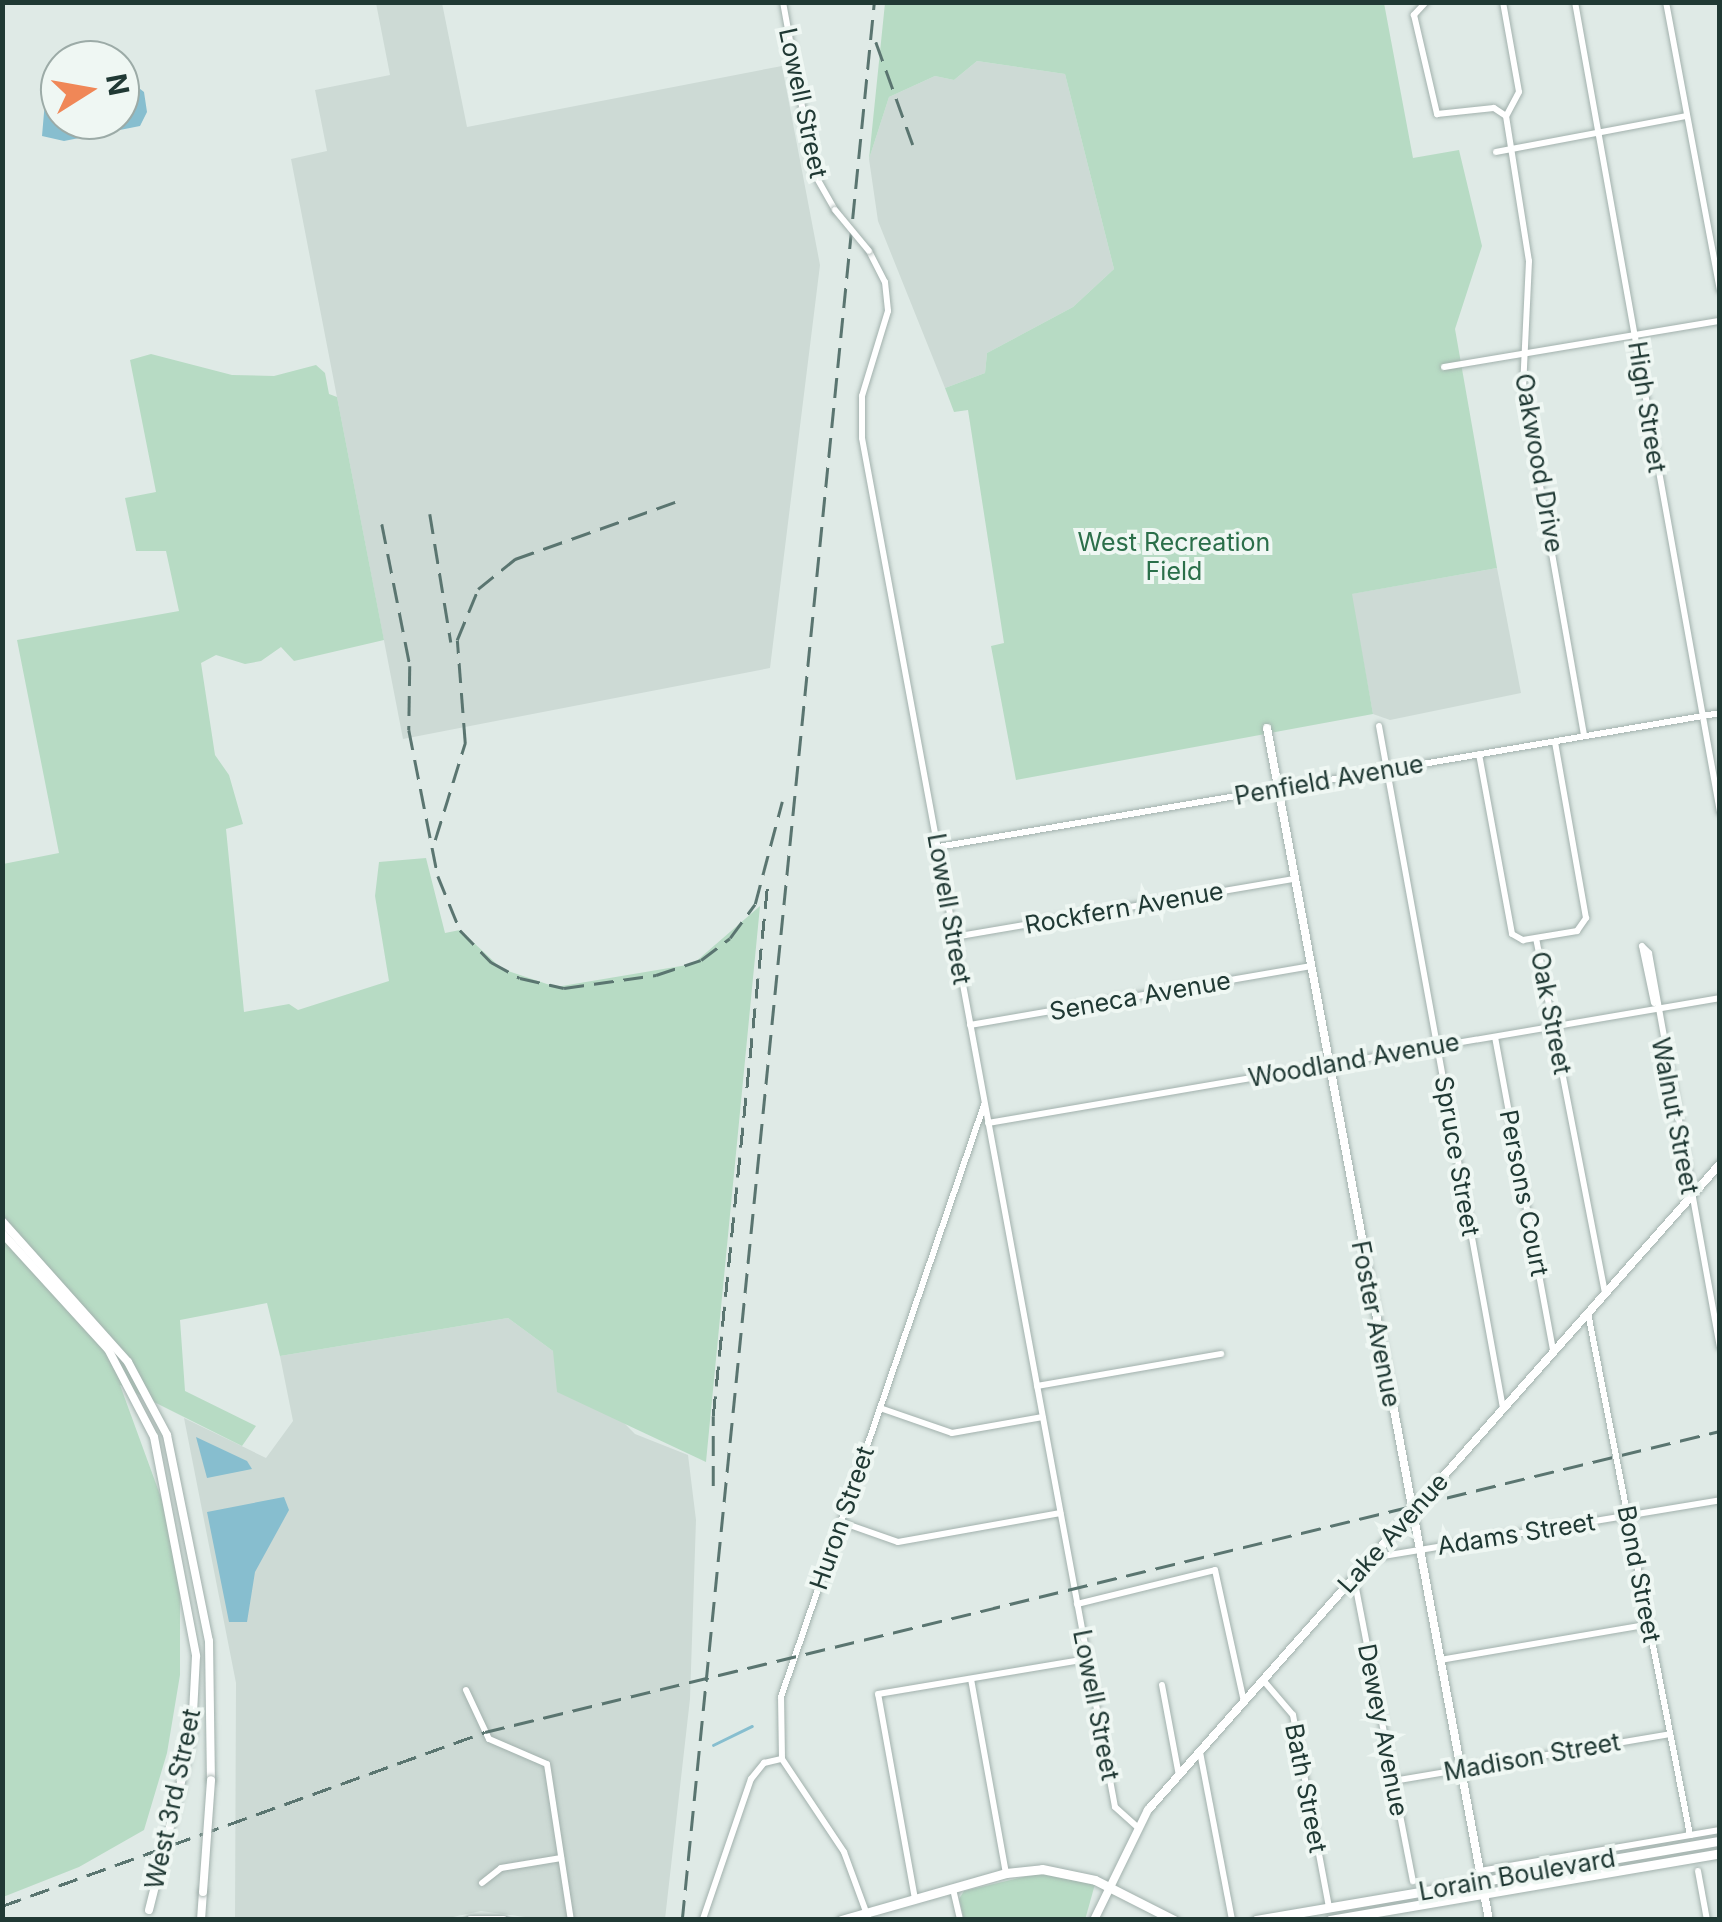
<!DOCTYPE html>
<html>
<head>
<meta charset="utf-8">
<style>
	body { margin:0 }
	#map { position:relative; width:1722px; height:1922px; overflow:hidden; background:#dfeae6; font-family:Inter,sans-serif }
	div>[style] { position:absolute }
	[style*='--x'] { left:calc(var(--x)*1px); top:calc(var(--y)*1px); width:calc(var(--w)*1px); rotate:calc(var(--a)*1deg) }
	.built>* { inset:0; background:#cddad5 }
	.green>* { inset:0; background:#b7dbc4 }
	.water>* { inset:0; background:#87becf }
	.stream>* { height:2.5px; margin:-1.25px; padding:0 1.25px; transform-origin:1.25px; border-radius:1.25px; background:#87becf }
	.roads { filter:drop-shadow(0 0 2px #a2b1ad) drop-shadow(0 0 2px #a2b1ad) }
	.minor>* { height:6px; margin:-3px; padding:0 3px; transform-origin:3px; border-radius:3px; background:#fff }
	.tertiary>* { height:8px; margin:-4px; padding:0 4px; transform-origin:4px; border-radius:4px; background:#fff }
	.secondary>* { height:9px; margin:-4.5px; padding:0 4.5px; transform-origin:4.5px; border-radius:4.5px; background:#fff }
	.rail>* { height:2.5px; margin-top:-1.25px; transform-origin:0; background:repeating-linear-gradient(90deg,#5a7570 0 20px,transparent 0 30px) }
	.bridges { filter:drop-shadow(0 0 2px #a2b1ad) drop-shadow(0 0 2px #a2b1ad) }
	.minor-bridge>* { height:6px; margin:-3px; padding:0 3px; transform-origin:3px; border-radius:3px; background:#fff }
	.tertiary-bridge>* { height:8px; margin:-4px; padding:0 4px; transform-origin:4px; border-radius:4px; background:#fff }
	span { translate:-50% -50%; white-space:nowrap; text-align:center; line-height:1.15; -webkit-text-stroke:8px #eff7f3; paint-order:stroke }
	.street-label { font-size:25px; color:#203934 }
	.park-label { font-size:25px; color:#2b6f4a }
	.frame { position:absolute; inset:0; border:5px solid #203934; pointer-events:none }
	.north { position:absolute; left:40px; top:40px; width:100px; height:100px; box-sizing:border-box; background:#eff7f3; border:2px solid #9caba7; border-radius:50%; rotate:79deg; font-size:28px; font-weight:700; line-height:40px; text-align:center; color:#203934 }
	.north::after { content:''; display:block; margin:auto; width:35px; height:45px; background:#f08757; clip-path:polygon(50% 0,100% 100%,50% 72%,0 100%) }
</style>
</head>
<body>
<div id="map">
	<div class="built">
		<div style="clip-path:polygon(376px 3px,442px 3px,467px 127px,782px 66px,820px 265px,770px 668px,403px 739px,291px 159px,327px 151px,315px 90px,390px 75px)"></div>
		<div style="clip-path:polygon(977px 61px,1065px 74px,1114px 269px,1073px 307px,987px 353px,985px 373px,945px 388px,878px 221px,869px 159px,889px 97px,935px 76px,954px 80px)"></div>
		<div style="clip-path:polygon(1497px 568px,1521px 693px,1390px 720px,1373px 714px,1351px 594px)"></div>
		<div style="clip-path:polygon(508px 1318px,553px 1351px,635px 1434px,688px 1455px,696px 1520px,690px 1699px,665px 1919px,548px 1920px,481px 1911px,439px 1920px,235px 1919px,236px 1683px,184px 1418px,266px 1458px,293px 1421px,280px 1356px)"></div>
	</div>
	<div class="green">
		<div style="clip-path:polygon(885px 3px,1384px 3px,1413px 158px,1459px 150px,1482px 246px,1455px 329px,1497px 568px,1352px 594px,1373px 714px,1016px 780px,991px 646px,1004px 643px,968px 410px,954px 412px,945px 388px,985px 373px,987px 353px,1073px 307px,1114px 269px,1065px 74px,977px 61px,954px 80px,935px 76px,889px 97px,869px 159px)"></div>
		<div style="clip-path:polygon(151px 354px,232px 375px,274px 376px,316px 365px,325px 373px,329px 394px,337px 397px,384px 640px,294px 661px,281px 647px,261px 661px,245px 664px,216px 655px,201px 663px,215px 755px,229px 775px,243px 824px,226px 829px,244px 1012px,289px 1004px,298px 1010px,389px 981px,375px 896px,379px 862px,426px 858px,445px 933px,460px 930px,502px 969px,556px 987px,693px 964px,760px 906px,706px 1462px,557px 1392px,553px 1351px,508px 1318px,280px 1356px,267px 1303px,180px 1320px,185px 1391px,256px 1426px,242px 1446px,120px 1385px,167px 1514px,180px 1595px,180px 1675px,167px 1753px,144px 1830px,79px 1867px,3px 1897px,3px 864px,59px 853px,17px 640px,179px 611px,166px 551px,136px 551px,125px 498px,156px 492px,130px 360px)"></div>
		<div style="clip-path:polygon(1040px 1873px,1095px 1884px,1085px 1920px,964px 1919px,959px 1899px,964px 1891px)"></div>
	</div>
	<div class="water">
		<div style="clip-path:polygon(135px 85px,144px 92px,147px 112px,140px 126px,64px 141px,42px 136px,45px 101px,60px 98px,60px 120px,120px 120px,120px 87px)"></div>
		<div style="clip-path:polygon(196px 1437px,247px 1461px,252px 1469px,207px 1478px)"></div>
		<div style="clip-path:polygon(284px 1497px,289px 1510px,255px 1572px,247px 1622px,229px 1622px,207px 1512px)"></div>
	</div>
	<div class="stream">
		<div style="--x:713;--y:1745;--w:43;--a:-26"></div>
	</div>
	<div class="roads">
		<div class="minor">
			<div style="--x:783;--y:2;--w:174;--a:79.7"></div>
			<div style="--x:814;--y:173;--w:43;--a:60.4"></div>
			<div style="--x:1426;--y:2;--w:18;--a:133"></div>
			<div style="--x:1414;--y:15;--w:102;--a:76.9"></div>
			<div style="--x:1437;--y:114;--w:57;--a:-6"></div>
			<div style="--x:1494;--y:108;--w:14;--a:34"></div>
			<div style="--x:1503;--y:2;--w:91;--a:79.9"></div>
			<div style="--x:1519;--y:92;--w:27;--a:118"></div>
			<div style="--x:1506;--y:116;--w:147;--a:81"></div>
			<div style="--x:1529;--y:261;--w:128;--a:92.7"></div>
			<div style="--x:1523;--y:389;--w:352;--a:80"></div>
			<div style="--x:1575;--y:2;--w:823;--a:79.85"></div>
			<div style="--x:1666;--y:2;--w:293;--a:79.4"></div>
			<div style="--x:1496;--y:152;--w:194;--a:-10.7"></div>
			<div style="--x:869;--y:251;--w:35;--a:63"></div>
			<div style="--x:885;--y:282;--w:29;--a:84"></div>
			<div style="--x:888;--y:311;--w:89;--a:107"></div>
			<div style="--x:862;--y:396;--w:42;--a:90"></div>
			<div style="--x:862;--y:438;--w:1392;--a:79.53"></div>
			<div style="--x:1115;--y:1807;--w:30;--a:42"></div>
			<div style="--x:1444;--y:367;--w:280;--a:-9.5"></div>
			<div style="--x:1379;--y:726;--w:693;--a:79.7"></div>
			<div style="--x:1479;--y:754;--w:183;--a:79.6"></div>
			<div style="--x:1512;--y:934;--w:13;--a:29"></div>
			<div style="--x:1523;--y:940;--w:55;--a:-9.5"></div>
			<div style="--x:1577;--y:931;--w:16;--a:-55"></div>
			<div style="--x:1586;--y:918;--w:179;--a:-100"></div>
			<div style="--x:938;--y:847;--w:793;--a:-9.72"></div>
			<div style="--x:954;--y:937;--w:345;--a:-9.7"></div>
			<div style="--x:1536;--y:938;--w:362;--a:79"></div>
			<div style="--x:1654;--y:1003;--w:58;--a:-101.9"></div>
			<div style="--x:1642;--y:946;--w:10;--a:45"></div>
			<div style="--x:1649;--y:953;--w:400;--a:79.8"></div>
			<div style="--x:970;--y:1025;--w:345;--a:-9.8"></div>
			<div style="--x:1495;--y:1037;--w:318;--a:79.5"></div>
			<div style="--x:988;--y:1123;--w:743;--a:-9.69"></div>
			<div style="--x:1588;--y:1313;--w:532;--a:78.94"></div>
			<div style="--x:1037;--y:1386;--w:187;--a:-9.9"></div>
			<div style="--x:880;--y:1408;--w:76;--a:19.1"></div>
			<div style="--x:952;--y:1433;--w:92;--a:-10"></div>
			<div style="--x:841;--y:1522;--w:60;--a:19.3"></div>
			<div style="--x:898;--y:1542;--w:165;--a:-10.1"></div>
			<div style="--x:1371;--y:1558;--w:354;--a:-9.4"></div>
			<div style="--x:1354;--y:1578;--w:309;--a:79"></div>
			<div style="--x:1077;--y:1604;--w:142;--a:-13.8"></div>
			<div style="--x:1215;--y:1570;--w:135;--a:77.6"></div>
			<div style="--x:1440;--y:1660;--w:213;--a:-9.7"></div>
			<div style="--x:971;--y:1679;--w:197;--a:79.8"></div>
			<div style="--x:1263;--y:1680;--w:46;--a:49.4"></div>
			<div style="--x:1293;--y:1715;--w:195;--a:79.4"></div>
			<div style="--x:1162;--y:1685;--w:93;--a:79.4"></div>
			<div style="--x:466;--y:1690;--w:54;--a:64.9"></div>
			<div style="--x:489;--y:1739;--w:63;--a:23.3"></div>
			<div style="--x:547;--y:1764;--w:158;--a:81.3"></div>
			<div style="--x:1200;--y:1752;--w:171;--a:79.2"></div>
			<div style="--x:782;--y:1759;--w:112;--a:56.3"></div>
			<div style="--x:844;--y:1852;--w:72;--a:69.8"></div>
			<div style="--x:1393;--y:1781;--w:281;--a:-9.6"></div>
			<div style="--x:1480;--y:1871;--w:243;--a:-9.7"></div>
			<div style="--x:1698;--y:1871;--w:50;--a:79.6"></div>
			<div style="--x:482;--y:1883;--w:24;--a:-38"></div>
			<div style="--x:501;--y:1868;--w:61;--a:-9.5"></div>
			<div style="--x:953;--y:1889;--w:32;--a:77"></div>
			<div style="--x:915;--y:1899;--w:208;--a:-100.2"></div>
			<div style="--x:878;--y:1694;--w:212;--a:-9.5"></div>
			<div style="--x:703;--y:1919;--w:148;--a:-71.1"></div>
			<div style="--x:751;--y:1779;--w:21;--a:-51"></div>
			<div style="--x:764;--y:1763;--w:18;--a:-13"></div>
			<div style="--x:782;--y:1759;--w:62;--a:-90.9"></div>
			<div style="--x:781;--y:1697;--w:626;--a:-71.07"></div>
		</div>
		<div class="tertiary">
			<div style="--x:1267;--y:728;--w:1212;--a:79.45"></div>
			<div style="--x:2;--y:1221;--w:189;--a:48.2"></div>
			<div style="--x:128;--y:1362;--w:83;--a:61.9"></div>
			<div style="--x:167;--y:1435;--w:210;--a:78.5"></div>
			<div style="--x:209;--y:1641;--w:139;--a:89.2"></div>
			<div style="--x:2;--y:1233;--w:157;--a:47.6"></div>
			<div style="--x:108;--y:1349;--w:99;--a:62.4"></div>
			<div style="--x:154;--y:1437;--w:223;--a:79.1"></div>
			<div style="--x:196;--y:1656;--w:77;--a:93"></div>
			<div style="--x:192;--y:1733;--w:59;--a:102.6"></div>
			<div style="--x:201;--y:1920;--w:28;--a:-86"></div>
			<div style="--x:1094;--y:1920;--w:123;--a:-63.9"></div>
			<div style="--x:1148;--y:1810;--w:863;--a:-48.48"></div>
		</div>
		<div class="secondary">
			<div style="--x:470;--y:1920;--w:33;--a:0"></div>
			<div style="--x:841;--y:1920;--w:172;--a:-15.9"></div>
			<div style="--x:1006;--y:1873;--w:36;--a:-6"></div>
			<div style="--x:1042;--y:1869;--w:54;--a:11.7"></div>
			<div style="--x:1095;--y:1880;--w:89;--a:26.9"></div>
			<div style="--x:1256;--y:1920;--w:471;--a:-9.7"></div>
			<div style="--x:1330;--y:1920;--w:396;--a:-9.7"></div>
		</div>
	</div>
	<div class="rail">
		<div style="--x:876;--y:42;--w:109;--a:70.2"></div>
		<div style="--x:430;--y:514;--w:130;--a:80.7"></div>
		<div style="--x:382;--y:524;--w:145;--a:78.8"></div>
		<div style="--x:410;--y:666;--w:64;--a:90.9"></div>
		<div style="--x:409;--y:730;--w:149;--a:78.8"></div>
		<div style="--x:438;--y:876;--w:58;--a:67.8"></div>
		<div style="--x:460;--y:930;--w:45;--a:45.9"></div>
		<div style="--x:491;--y:962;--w:33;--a:29"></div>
		<div style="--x:520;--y:978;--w:45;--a:12.8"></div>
		<div style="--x:564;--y:988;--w:93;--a:-8"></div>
		<div style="--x:656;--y:975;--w:47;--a:-18.4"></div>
		<div style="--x:701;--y:960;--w:36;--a:-37"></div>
		<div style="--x:730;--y:938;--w:42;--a:-53.7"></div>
		<div style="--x:755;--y:904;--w:106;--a:-75.2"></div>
		<div style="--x:435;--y:840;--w:102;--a:-72.8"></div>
		<div style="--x:465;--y:743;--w:103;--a:-94.4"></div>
		<div style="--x:457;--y:640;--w:55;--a:-67.6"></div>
		<div style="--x:478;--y:589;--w:48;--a:-39"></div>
		<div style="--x:515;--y:559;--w:170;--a:-19.6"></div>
		<div style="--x:713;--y:1486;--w:70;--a:-90"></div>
		<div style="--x:713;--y:1416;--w:530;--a:-84.15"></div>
		<div style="--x:2;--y:1906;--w:513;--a:-19.81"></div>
		<div style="--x:485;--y:1732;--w:1271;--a:-13.7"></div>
		<div style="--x:682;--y:1920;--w:1928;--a:-84.28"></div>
	</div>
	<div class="bridges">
		<div class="minor-bridge">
			<div style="--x:835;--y:210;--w:53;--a:50.3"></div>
		</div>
		<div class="tertiary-bridge">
			<div style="--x:203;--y:1892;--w:112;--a:-85.9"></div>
			<div style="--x:149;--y:1910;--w:123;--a:-75.9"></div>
		</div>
	</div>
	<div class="street-label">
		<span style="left:803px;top:103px;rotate:78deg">Lowell Street</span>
		<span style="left:1647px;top:407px;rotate:81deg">High Street</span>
		<span style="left:1539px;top:463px;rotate:80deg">Oakwood Drive</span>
		<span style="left:1329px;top:780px;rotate:-10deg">Penfield Avenue</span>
		<span style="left:1124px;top:908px;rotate:-10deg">Rockfern Avenue</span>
		<span style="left:949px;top:909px;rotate:80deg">Lowell Street</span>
		<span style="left:1140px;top:996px;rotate:-10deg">Seneca Avenue</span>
		<span style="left:1551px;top:1013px;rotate:79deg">Oak Street</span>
		<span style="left:1354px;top:1060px;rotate:-10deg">Woodland Avenue</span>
		<span style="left:1675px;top:1116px;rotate:79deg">Walnut Street</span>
		<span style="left:1457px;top:1156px;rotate:80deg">Spruce Street</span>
		<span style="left:1524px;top:1193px;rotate:79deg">Persons Court</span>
		<span style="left:1376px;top:1324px;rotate:79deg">Foster Avenue</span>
		<span style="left:842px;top:1518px;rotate:-71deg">Huron Street</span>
		<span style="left:1393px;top:1533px;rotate:-48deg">Lake Avenue</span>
		<span style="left:1516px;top:1534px;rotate:-9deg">Adams Street</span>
		<span style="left:1639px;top:1574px;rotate:79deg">Bond Street</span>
		<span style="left:1096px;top:1705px;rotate:79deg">Lowell Street</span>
		<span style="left:1383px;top:1730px;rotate:79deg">Dewey Avenue</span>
		<span style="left:1532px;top:1757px;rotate:-10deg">Madison Street</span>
		<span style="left:1306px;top:1788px;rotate:79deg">Bath Street</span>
		<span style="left:173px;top:1799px;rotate:-78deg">West 3rd Street</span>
		<span style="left:1517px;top:1875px;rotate:-10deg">Lorain Boulevard</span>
	</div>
	<div class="park-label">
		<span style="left:1174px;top:557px">West Recreation<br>Field</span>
	</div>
	<div class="frame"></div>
	<div class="north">N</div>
</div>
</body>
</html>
